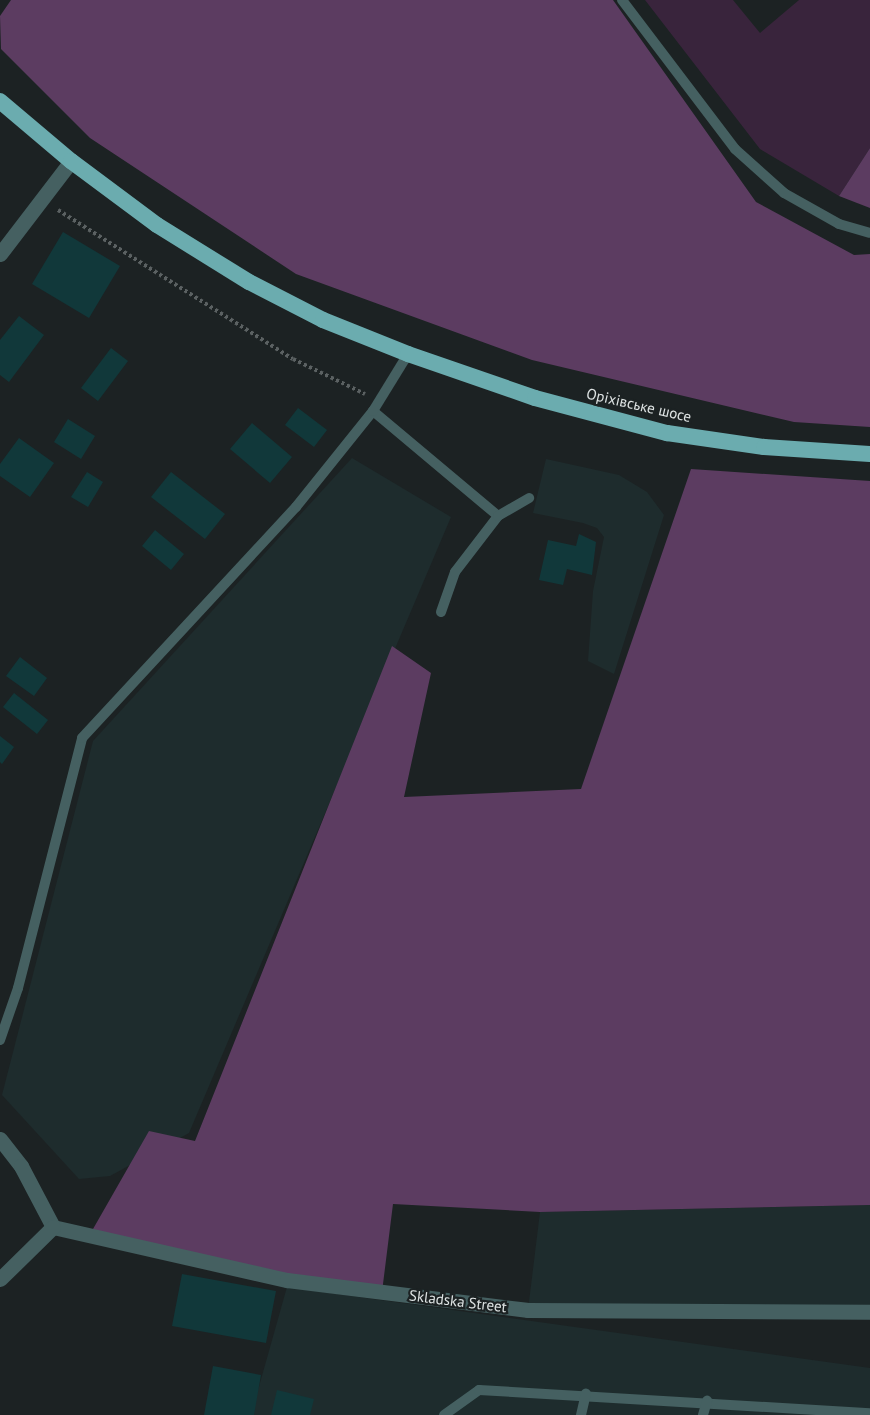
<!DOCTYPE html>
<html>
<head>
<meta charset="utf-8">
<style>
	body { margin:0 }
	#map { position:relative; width:870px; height:1415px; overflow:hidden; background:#1c2223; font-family:"PT Sans",sans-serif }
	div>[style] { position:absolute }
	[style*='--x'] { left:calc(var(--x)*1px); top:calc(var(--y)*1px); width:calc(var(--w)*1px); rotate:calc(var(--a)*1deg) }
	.built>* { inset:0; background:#1e2c2d }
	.green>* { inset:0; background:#39243c }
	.forest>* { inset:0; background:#5c3c61 }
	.building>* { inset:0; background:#11383a }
	.path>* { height:4px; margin-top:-2px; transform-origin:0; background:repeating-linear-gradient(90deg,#5b6162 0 3px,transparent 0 6px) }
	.service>* { height:10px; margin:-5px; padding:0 5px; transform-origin:5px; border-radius:5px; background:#456061 }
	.minor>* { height:15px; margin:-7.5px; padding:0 7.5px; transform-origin:7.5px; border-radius:7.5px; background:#456061 }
	.trunk>* { height:16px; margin:-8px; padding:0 8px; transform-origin:8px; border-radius:8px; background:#6bacaf }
	span { translate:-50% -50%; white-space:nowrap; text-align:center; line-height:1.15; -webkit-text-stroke:4.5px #1c2223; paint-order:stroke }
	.street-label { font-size:15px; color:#dde2e2 }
</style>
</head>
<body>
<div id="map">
	<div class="built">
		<div style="clip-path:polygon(352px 458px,451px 517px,189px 1133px,110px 1176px,79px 1179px,2px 1095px,93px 741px)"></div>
		<div style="clip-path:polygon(546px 459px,619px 475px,647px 492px,664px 515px,614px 674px,588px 661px,593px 591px,604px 537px,597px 528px,583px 523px,533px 513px)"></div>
		<div style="clip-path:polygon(870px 1205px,870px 1312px,528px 1310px,540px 1212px)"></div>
		<div style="clip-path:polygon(287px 1287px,870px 1368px,870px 1415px,251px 1415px)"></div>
	</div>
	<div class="green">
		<div style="clip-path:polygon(645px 0,733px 0,760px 33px,799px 0,870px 0,870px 148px,839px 196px,760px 149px)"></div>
	</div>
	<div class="forest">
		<div style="clip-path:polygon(11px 0,613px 0,756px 202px,854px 255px,870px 254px,870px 427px,794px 422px,532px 360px,296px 274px,90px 138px,1px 49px,0 16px)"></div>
		<div style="clip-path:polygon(870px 148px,870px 208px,839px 196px)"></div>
		<div style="clip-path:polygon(691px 469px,870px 481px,870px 1205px,540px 1212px,393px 1204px,382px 1292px,89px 1236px,149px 1131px,195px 1141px,392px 646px,431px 673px,404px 797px,581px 789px)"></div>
	</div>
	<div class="building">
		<div style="clip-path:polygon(63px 232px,120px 266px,89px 318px,32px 284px)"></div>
		<div style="clip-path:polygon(19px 316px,44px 335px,9px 382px,0 375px,0 340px)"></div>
		<div style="clip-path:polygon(111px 348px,128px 361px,98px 401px,81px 388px)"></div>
		<div style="clip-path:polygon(298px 408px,327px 430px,314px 447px,285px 425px)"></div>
		<div style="clip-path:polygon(68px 419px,95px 436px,81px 459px,54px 442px)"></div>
		<div style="clip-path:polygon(252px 423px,292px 457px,270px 483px,230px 449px)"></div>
		<div style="clip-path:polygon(19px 438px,54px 463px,30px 497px,0 476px,0 464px)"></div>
		<div style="clip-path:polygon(87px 472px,103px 482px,88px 507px,71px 497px)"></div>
		<div style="clip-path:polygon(171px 472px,225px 514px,205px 539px,151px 497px)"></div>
		<div style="clip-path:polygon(155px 530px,184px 554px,171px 570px,142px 546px)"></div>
		<div style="clip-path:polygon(579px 534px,596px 542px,592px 575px,567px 569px,563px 585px,539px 580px,548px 540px,576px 546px)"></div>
		<div style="clip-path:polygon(20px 657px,47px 678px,34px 696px,6px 676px)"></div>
		<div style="clip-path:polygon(14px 693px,48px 720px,37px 734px,3px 707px)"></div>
		<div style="clip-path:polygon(0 736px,14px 747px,2px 764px,0 762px)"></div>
		<div style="clip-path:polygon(182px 1274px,276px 1291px,266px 1343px,172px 1326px)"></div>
		<div style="clip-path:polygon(213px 1366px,261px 1375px,254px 1415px,204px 1415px)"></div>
		<div style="clip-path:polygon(277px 1390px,314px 1399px,310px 1415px,271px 1415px)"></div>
	</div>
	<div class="path">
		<div style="--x:58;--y:210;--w:278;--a:32.4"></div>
		<div style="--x:293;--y:359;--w:80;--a:25.9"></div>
	</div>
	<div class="service">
		<div style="--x:622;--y:0;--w:187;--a:52.8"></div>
		<div style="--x:735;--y:149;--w:66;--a:41.9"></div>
		<div style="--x:784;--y:193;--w:63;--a:29.4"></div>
		<div style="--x:839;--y:224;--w:32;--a:16"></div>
		<div style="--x:373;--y:411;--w:163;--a:40"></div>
		<div style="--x:441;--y:612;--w:42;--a:-70.7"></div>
		<div style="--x:455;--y:572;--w:71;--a:-52.5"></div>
		<div style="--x:498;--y:516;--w:36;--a:-30"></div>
		<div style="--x:0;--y:1040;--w:55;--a:-70.9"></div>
		<div style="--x:18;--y:988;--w:258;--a:-75.6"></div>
		<div style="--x:82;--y:738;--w:315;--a:-47.2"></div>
		<div style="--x:296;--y:507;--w:123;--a:-51.3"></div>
		<div style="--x:373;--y:411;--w:67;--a:-58.4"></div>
		<div style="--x:444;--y:1415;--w:43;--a:-35.5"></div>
		<div style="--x:479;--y:1390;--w:392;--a:3.4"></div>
		<div style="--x:581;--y:1415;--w:22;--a:-77"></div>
		<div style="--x:703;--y:1415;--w:15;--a:-74"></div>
	</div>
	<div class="minor">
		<div style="--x:0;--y:254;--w:117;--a:-52.6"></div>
		<div style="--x:0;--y:1139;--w:34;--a:52"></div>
		<div style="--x:21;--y:1166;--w:69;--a:62.3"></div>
		<div style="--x:53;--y:1227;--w:240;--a:12.8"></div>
		<div style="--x:287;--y:1280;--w:243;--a:7.1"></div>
		<div style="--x:528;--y:1310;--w:342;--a:0.3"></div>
		<div style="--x:0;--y:1279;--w:74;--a:-44.5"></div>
	</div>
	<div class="trunk">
		<div style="--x:0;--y:101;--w:93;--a:40.2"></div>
		<div style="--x:71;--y:161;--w:107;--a:36.7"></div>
		<div style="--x:157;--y:225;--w:108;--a:31.8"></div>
		<div style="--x:249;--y:282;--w:83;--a:27.2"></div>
		<div style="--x:323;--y:320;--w:92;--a:21.8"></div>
		<div style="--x:408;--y:354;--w:134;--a:19.1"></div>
		<div style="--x:535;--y:398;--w:137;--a:14.9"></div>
		<div style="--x:667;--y:433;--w:98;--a:8.2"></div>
		<div style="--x:764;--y:447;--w:106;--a:3.8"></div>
	</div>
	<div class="street-label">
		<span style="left:639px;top:405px;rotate:13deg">Оріхівське шосе</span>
		<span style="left:458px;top:1301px;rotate:7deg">Skladska Street</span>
	</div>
</div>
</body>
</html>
